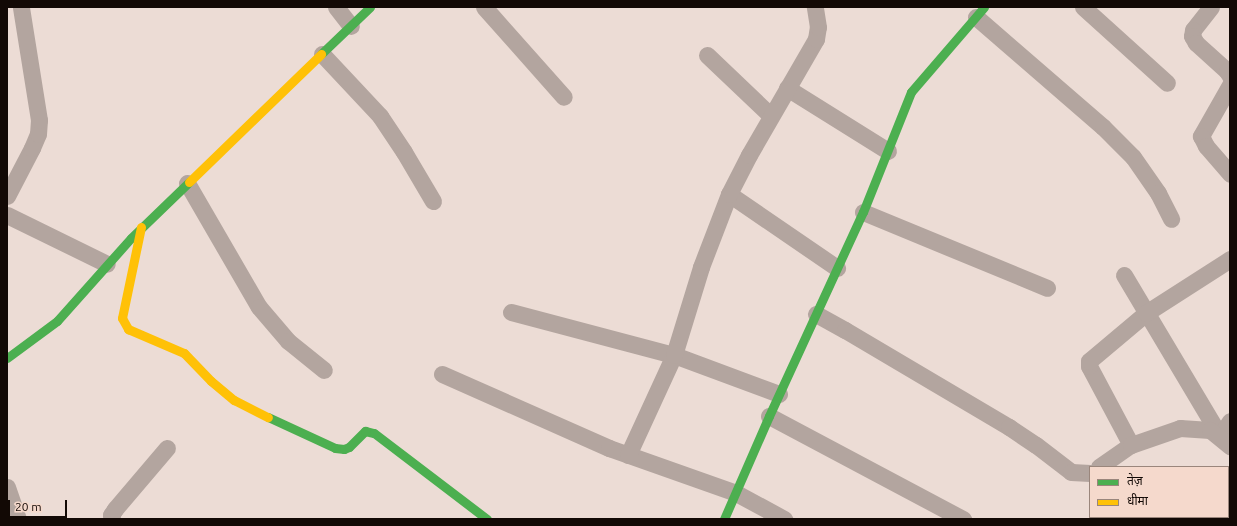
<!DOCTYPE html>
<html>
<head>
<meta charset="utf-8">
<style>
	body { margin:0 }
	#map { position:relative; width:1237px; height:526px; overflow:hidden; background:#ecdcd5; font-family:Ubuntu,"Noto Sans Devanagari",sans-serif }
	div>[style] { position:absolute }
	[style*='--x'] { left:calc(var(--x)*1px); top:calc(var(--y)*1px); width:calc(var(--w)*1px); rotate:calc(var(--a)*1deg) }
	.street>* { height:17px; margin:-8.5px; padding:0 8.5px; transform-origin:8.5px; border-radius:8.5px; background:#b3a59f }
	.fast>* { height:9px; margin:-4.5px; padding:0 4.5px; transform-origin:4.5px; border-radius:4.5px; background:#4caf50 }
	.slow>* { height:9px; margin:-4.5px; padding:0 4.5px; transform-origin:4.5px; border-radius:4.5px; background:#ffc107 }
	span { translate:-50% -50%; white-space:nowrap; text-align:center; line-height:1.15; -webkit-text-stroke:4px #f5d9cc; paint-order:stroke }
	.frame { position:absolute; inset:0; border:8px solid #120905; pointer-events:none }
	.legend { position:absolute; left:1089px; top:466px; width:140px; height:52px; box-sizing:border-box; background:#f5d9cc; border:1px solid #9a867c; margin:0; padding:5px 7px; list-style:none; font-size:12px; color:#120905 }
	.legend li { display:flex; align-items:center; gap:8px; height:20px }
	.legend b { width:20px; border:1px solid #9a867c }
	.scale { position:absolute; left:8px; top:500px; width:59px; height:18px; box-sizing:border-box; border:2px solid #120905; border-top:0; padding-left:5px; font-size:12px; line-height:14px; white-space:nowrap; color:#120905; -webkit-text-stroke:3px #f5d9cc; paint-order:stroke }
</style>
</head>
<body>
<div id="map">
	<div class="street">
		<div style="--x:336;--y:7;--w:24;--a:52"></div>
		<div style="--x:484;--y:7;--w:120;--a:48.4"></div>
		<div style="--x:1083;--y:7;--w:113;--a:42.1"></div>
		<div style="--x:1211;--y:7;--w:29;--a:128"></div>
		<div style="--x:1193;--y:30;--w:6;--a:99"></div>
		<div style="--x:1192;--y:36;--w:8;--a:60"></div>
		<div style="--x:1196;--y:43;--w:42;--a:42.1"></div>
		<div style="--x:1227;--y:71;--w:6;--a:59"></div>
		<div style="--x:976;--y:17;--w:168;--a:40.9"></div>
		<div style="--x:1103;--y:127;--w:42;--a:45"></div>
		<div style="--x:1133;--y:157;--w:44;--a:55.2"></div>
		<div style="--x:1158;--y:193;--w:29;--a:63"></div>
		<div style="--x:322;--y:54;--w:85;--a:46.9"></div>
		<div style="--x:380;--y:116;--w:43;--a:56.3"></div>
		<div style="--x:404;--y:152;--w:57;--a:59.4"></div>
		<div style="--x:707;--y:55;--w:88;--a:43.6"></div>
		<div style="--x:1230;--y:85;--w:59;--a:119.6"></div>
		<div style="--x:1201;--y:136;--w:11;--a:63"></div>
		<div style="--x:1206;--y:146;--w:37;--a:49"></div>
		<div style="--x:787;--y:88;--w:119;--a:32"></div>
		<div style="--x:187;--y:183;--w:143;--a:59.9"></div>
		<div style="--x:259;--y:307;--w:45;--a:49.5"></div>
		<div style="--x:288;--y:341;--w:46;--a:38.9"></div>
		<div style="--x:729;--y:194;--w:131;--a:34.4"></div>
		<div style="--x:7;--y:196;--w:54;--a:-62.5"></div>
		<div style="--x:32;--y:148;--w:15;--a:-67"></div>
		<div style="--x:38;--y:134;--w:14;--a:-86"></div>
		<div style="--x:39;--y:120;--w:114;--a:-99.1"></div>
		<div style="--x:863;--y:212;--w:199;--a:22.4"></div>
		<div style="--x:7;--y:215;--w:111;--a:26.1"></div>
		<div style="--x:1124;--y:275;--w:187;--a:59.2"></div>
		<div style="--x:1220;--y:436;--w:18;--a:-56"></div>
		<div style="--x:511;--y:312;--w:169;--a:14.8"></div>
		<div style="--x:674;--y:355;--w:112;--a:20.4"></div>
		<div style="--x:816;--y:314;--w:33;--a:29"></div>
		<div style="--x:845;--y:330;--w:191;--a:30.6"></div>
		<div style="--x:1009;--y:427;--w:32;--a:34"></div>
		<div style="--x:1036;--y:445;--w:44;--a:37.6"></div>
		<div style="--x:1071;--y:472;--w:19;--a:3"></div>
		<div style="--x:442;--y:374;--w:183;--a:23.9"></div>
		<div style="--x:609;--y:448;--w:135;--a:19.5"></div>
		<div style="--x:736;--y:493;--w:55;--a:28.4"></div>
		<div style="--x:769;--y:416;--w:220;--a:28"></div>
		<div style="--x:1131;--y:445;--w:89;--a:-118"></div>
		<div style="--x:1089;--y:366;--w:5;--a:-90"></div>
		<div style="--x:1089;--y:361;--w:75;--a:-40.1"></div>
		<div style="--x:1146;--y:313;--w:100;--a:-32.7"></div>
		<div style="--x:628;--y:455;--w:110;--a:-65.3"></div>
		<div style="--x:674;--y:355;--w:92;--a:-72.9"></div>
		<div style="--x:701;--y:267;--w:78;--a:-69"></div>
		<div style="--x:729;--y:194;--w:44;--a:-62.9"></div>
		<div style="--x:749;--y:155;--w:134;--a:-60"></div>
		<div style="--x:816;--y:39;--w:12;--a:-81"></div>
		<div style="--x:818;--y:27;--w:20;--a:-99"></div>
		<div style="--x:1099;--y:467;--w:39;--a:-35"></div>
		<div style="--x:1131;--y:445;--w:52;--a:-19.1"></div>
		<div style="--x:1180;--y:428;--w:30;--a:4"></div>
		<div style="--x:1210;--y:430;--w:26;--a:39"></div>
		<div style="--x:7;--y:487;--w:34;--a:71"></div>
		<div style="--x:1140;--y:517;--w:3;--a:45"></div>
		<div style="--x:112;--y:519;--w:4;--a:-104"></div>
		<div style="--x:111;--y:515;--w:7;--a:-56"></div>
		<div style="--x:115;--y:509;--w:80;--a:-49.6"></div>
	</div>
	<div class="fast">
		<div style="--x:321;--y:54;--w:68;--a:-43.8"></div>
		<div style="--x:7;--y:358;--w:62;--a:-36.5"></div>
		<div style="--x:57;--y:321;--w:111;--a:-48.3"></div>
		<div style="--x:131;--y:238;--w:81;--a:-44"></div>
		<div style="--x:268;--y:417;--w:74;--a:24.8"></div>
		<div style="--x:335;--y:448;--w:9;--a:6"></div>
		<div style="--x:344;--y:449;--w:5;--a:-22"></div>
		<div style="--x:349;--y:447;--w:23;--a:-45"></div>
		<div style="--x:365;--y:431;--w:9;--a:13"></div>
		<div style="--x:374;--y:433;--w:142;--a:37.3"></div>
		<div style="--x:724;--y:519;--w:112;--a:-66.4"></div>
		<div style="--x:769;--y:416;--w:225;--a:-65.3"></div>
		<div style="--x:863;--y:212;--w:129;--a:-68.2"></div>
		<div style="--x:911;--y:92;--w:112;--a:-49.3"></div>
	</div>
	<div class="slow">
		<div style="--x:189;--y:182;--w:184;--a:-44.1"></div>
		<div style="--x:141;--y:227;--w:93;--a:101.8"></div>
		<div style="--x:122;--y:318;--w:13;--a:61"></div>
		<div style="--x:128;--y:329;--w:61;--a:23.2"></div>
		<div style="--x:184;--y:353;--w:39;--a:46"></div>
		<div style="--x:211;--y:381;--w:30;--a:40"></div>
		<div style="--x:234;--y:400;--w:38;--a:27"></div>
	</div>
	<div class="frame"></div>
	<ul class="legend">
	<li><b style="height:5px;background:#4caf50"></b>तेज़</li>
	<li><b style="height:5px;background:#ffc107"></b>धीमा</li>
	</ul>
	<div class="scale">20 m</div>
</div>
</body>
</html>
